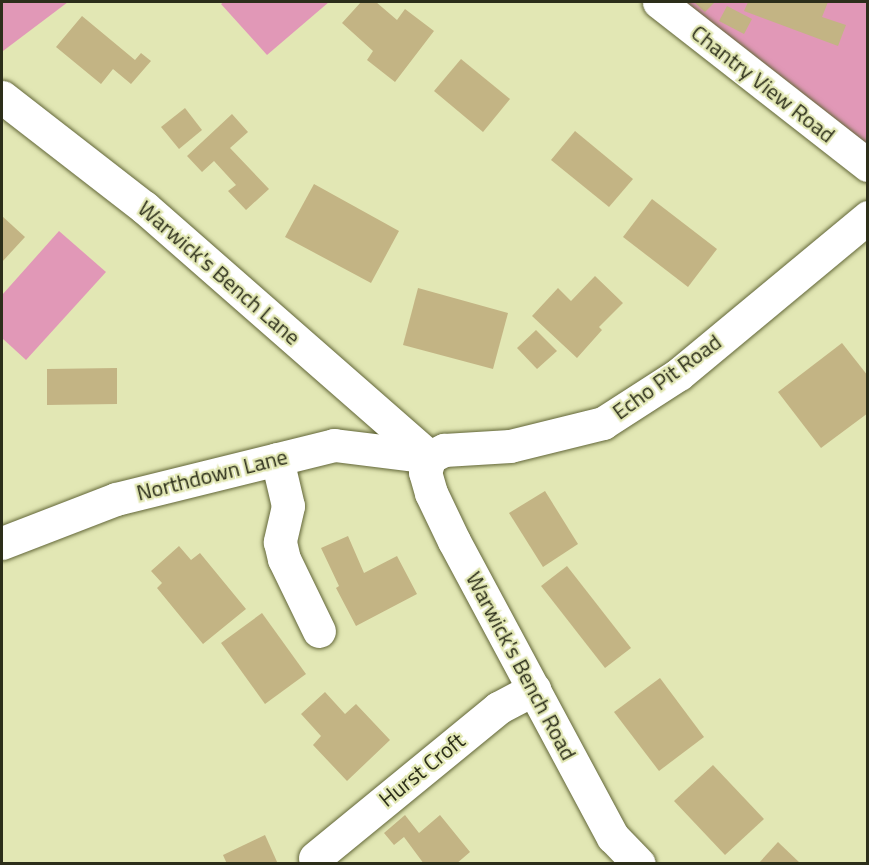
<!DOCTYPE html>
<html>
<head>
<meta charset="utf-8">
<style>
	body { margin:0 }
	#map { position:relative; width:869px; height:865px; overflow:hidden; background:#e2e7b4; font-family:"Titillium Web",sans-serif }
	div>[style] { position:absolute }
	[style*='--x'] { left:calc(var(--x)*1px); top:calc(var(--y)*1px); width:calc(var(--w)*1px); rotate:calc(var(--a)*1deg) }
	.green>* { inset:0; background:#e198b7 }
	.building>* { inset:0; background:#c3b484 }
	.roads { filter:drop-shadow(0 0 2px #626638) drop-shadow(0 0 2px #626638) }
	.minor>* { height:33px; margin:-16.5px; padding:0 16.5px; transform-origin:16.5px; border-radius:16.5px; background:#fff }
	span { translate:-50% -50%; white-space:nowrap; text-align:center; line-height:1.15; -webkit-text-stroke:4.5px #e2e7b4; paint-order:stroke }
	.street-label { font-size:22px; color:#2c2e1a }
	.frame { position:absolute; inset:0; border:3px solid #2c2e1a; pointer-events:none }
</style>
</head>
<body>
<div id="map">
	<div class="green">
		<div style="clip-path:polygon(2px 2px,68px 2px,3px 51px)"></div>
		<div style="clip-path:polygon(224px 2px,329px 2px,267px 55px,221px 4px)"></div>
		<div style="clip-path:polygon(681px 2px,867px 2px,867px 145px)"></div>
		<div style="clip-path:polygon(59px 231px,106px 272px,26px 360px,2px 338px,2px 295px)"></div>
	</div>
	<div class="building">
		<div style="clip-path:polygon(361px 2px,376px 2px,397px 20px,405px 9px,434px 31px,395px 82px,367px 60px,373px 51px,342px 23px)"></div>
		<div style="clip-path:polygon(694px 2px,715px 2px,705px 12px)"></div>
		<div style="clip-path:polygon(748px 2px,828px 2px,822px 17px,846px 25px,838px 46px,744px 11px)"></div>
		<div style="clip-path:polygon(727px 6px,752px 19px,744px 34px,719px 21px)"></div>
		<div style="clip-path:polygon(82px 16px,135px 60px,141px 53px,151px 61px,131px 84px,113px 69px,101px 84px,56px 47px)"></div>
		<div style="clip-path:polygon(461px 59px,510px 99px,483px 132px,434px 91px)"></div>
		<div style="clip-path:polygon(185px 108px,202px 130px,179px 149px,161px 127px)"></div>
		<div style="clip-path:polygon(232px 114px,248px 132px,230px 148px,269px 189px,246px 210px,228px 191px,236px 185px,214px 161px,202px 172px,187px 156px)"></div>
		<div style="clip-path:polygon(575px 131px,633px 179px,609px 207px,551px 160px)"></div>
		<div style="clip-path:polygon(314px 184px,399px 231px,371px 283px,285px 237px)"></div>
		<div style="clip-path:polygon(652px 199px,717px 249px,688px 287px,623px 237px)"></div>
		<div style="clip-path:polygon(2px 216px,25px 237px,2px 262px)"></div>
		<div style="clip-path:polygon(595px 276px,623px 303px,599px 327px,602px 330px,577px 358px,532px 316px,558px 288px,571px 301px)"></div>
		<div style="clip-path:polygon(418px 288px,508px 313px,493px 369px,403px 345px)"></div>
		<div style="clip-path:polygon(536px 330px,557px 351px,537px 369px,517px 348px)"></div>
		<div style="clip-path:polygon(842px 343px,868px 376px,868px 413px,821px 448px,778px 392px)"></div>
		<div style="clip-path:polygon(117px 368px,117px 404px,47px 405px,47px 369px)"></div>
		<div style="clip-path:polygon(545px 491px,578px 544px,543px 567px,509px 513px)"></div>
		<div style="clip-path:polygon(348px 536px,364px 573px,397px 556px,417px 594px,356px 626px,336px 588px,339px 586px,321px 548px)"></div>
		<div style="clip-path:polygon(179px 546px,191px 560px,200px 553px,246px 609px,203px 644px,157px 588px,162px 583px,151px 571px)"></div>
		<div style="clip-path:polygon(567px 566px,631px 648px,605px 668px,541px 586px)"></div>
		<div style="clip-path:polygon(262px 613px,306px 674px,265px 704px,221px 643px)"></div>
		<div style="clip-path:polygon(660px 678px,704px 737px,659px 771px,614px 712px)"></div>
		<div style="clip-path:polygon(325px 692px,345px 714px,356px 704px,390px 740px,347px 781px,313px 745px,321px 736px,301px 714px)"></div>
		<div style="clip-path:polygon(713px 765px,764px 819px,725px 855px,674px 801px)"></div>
		<div style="clip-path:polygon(405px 815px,419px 833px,440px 815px,470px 852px,456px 864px,424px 864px,404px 837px,394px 845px,384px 833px)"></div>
		<div style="clip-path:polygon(265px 835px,278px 864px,227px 864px,223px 855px)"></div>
		<div style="clip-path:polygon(778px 842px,801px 864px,758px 864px)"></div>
	</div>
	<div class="roads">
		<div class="minor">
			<div style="--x:659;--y:2;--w:265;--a:38"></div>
			<div style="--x:2;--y:97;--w:180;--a:37.8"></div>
			<div style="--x:144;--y:207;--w:380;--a:41.2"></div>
			<div style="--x:430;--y:457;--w:16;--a:-27"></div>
			<div style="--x:444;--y:450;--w:66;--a:-3.5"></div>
			<div style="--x:510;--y:446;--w:96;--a:-13.9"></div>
			<div style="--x:603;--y:423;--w:90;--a:-32.8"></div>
			<div style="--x:679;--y:374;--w:246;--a:-39.7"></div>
			<div style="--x:430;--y:457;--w:16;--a:108"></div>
			<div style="--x:425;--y:472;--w:22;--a:74"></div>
			<div style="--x:431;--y:493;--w:53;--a:64.4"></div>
			<div style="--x:454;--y:541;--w:336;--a:61.8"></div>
			<div style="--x:613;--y:837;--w:37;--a:46"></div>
			<div style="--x:277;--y:459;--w:48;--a:76.8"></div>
			<div style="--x:288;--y:506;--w:37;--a:103"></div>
			<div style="--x:280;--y:542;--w:17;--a:77"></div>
			<div style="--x:284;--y:559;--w:80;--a:64.1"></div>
			<div style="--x:2;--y:543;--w:122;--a:-21.1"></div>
			<div style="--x:116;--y:499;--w:225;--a:-13.9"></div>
			<div style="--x:334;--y:445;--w:97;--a:7.1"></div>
			<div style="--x:315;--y:858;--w:237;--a:-39.3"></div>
			<div style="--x:498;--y:708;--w:41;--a:-27.8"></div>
		</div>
	</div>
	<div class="street-label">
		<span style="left:763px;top:84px;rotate:38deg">Chantry View Road</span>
		<span style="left:219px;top:273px;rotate:41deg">Warwick's Bench Lane</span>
		<span style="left:667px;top:377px;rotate:-36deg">Echo Pit Road</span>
		<span style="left:212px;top:475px;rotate:-14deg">Northdown Lane</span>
		<span style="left:521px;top:666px;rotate:62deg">Warwick's Bench Road</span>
		<span style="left:422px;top:770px;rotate:-39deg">Hurst Croft</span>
	</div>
	<div class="frame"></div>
</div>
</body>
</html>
